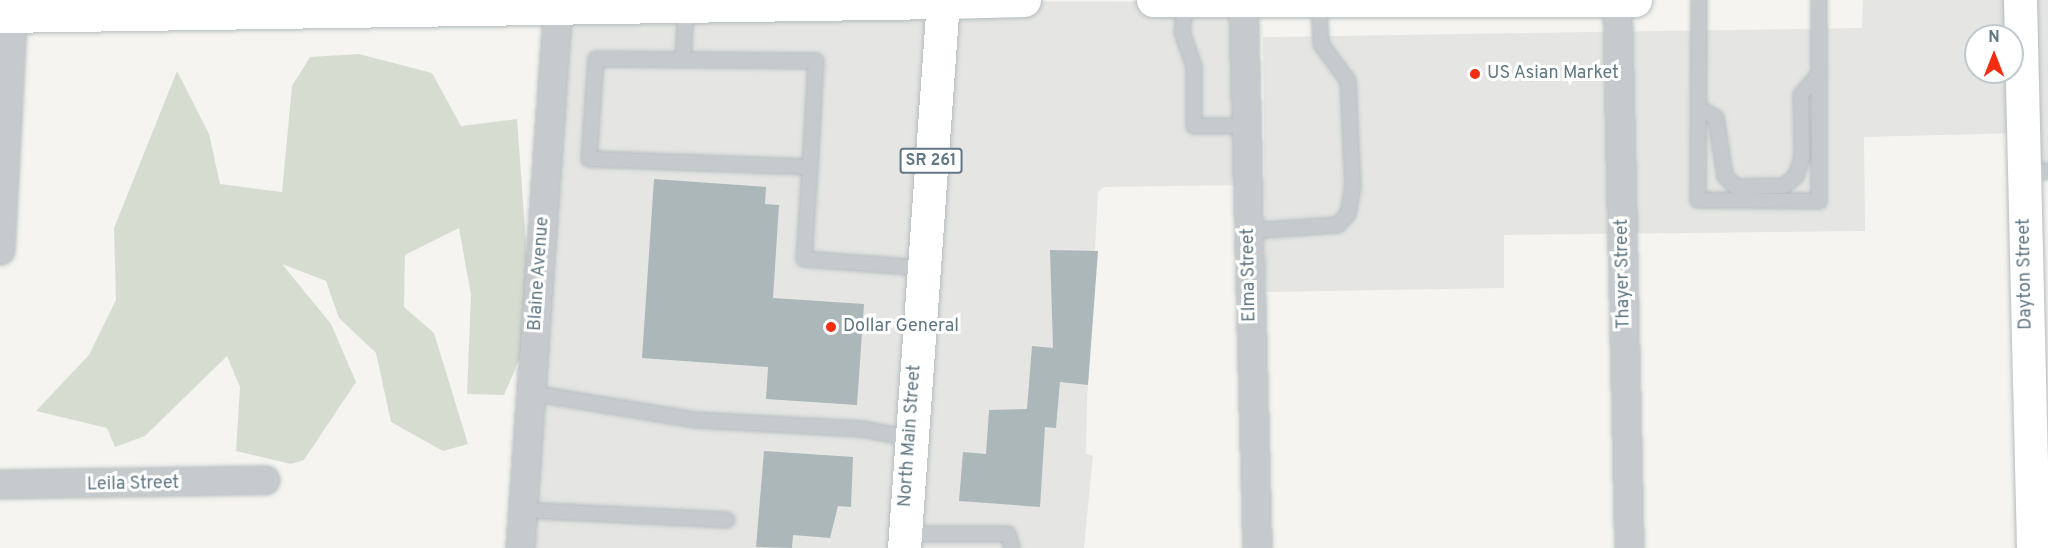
<!DOCTYPE html>
<html>
<head>
<meta charset="utf-8">
<style>
	body { margin:0 }
	#map { position:relative; width:2048px; height:548px; overflow:hidden; background:#f5f4f0; font-family:Overpass,sans-serif }
	div>[style] { position:absolute }
	[style*='--x'] { left:calc(var(--x)*1px); top:calc(var(--y)*1px); width:calc(var(--w)*1px); rotate:calc(var(--a)*1deg) }
	.built>* { inset:0; background:#e5e6e3 }
	.green>* { inset:0; background:#d6ddd0 }
	.building>* { inset:0; background:#acb7ba }
	.roads { filter:drop-shadow(0 0 2px #b5bcbf) drop-shadow(0 0 2px #b5bcbf) }
	.lane>* { height:14px; margin:-7px; padding:0 7px; transform-origin:7px; border-radius:7px; background:#c6cacc }
	.street>* { height:27px; margin:-13.5px; padding:0 13.5px; transform-origin:13.5px; border-radius:13.5px; background:#c6cacc }
	.secondary>* { height:33px; margin:-16.5px; padding:0 16.5px; transform-origin:16.5px; border-radius:16.5px; background:#fff }
	.primary>* { height:33px; margin:-16.5px; padding:0 16.5px; transform-origin:16.5px; border-radius:16.5px; background:#fff }
	.dots>* { width:16px; height:16px; translate:-50% -50%; box-sizing:border-box; border:3px solid #fff; border-radius:50% }
	span { translate:-50% -50%; white-space:nowrap; text-align:center; line-height:1.15; -webkit-text-stroke:6px #fff; paint-order:stroke }
	.shield-label span { padding:2px 4px; background:#fff; border:2px solid; border-radius:4px; -webkit-text-stroke-width:0 }
	.shield-label { font-size:16px; color:#607884; font-weight:700 }
	.poi-label { font-size:18px; color:#607884 }
	.left { translate:0 -50%; text-align:left }
	.street-label { font-size:18px; color:#607884 }
	.north { position:absolute; left:1964px; top:24px; width:60px; height:60px; box-sizing:border-box; background:#fff; border:2px solid #bfc9ce; border-radius:50%; rotate:0deg; font-size:16px; font-weight:700; line-height:24px; text-align:center; color:#607884 }
	.north::after { content:''; display:block; margin:auto; width:21px; height:27px; background:#f42c10; clip-path:polygon(50% 0,100% 100%,50% 72%,0 100%) }
</style>
</head>
<body>
<div id="map">
	<div class="built">
		<div style="clip-path:polygon(558px 0,1243px 2px,1248px 185px,1104px 187px,1098px 192px,1087px 402px,1086px 454px,1093px 456px,1084px 548px,520px 548px)"></div>
		<div style="clip-path:polygon(evenodd,1863px 0,2048px 0,2048px 171px,2024px 172px,2022px 133px,1864px 137px,1865px 231px,1504px 235px,1504px 288px,1266px 292px,1263px 37px,1862px 28px,1863px 0,1976px 36px,2012px 36px,2012px 72px,1976px 72px,1976px 36px)"></div>
	</div>
	<div class="green">
		<div style="clip-path:polygon(359px 54px,432px 73px,461px 126px,517px 119px,530px 298px,520px 358px,504px 395px,467px 394px,471px 295px,459px 228px,405px 255px,404px 307px,434px 333px,468px 444px,443px 451px,391px 422px,376px 353px,339px 318px,326px 281px,282px 264px,331px 324px,356px 382px,304px 460px,291px 464px,236px 451px,240px 387px,227px 356px,145px 436px,115px 447px,107px 428px,36px 411px,89px 355px,116px 300px,114px 228px,177px 71px,209px 134px,220px 184px,282px 192px,292px 86px,310px 57px)"></div>
	</div>
	<div class="building">
		<div style="clip-path:polygon(654px 179px,766px 187px,765px 204px,779px 205px,773px 298px,864px 304px,857px 405px,766px 399px,768px 367px,642px 358px)"></div>
		<div style="clip-path:polygon(1050px 250px,1098px 251px,1088px 385px,1060px 382px,1056px 428px,1045px 427px,1040px 507px,959px 501px,963px 452px,986px 454px,989px 410px,1027px 409px,1032px 346px,1053px 348px)"></div>
		<div style="clip-path:polygon(764px 451px,853px 457px,851px 507px,838px 506px,830px 538px,793px 535px,792px 548px,756px 547px)"></div>
	</div>
	<div class="roads">
		<div class="lane">
			<div style="--x:1699;--y:0;--w:200;--a:90.3"></div>
			<div style="--x:1698;--y:200;--w:121;--a:0.5"></div>
			<div style="--x:1819;--y:201;--w:201;--a:-90"></div>
			<div style="--x:1186;--y:1;--w:31;--a:97"></div>
			<div style="--x:1182;--y:32;--w:37;--a:71"></div>
			<div style="--x:1194;--y:67;--w:59;--a:90"></div>
			<div style="--x:1194;--y:126;--w:52;--a:0"></div>
			<div style="--x:683;--y:60;--w:53;--a:-86.8"></div>
			<div style="--x:1699;--y:108;--w:20;--a:30"></div>
			<div style="--x:1716;--y:118;--w:59;--a:81.2"></div>
			<div style="--x:1725;--y:176;--w:16;--a:45"></div>
			<div style="--x:1736;--y:187;--w:48;--a:-1.2"></div>
			<div style="--x:1784;--y:186;--w:16;--a:-40"></div>
			<div style="--x:1796;--y:176;--w:19;--a:-72"></div>
			<div style="--x:1802;--y:158;--w:63;--a:-90.9"></div>
			<div style="--x:1801;--y:95;--w:28;--a:-49"></div>
			<div style="--x:810;--y:167;--w:221;--a:-177.9"></div>
			<div style="--x:589;--y:159;--w:100;--a:-86"></div>
			<div style="--x:596;--y:59;--w:220;--a:0.5"></div>
			<div style="--x:816;--y:61;--w:106;--a:93.2"></div>
			<div style="--x:810;--y:167;--w:92;--a:93.7"></div>
			<div style="--x:804;--y:259;--w:119;--a:4.3"></div>
			<div style="--x:2024;--y:172;--w:24;--a:-2"></div>
			<div style="--x:1249;--y:231;--w:89;--a:-3.9"></div>
			<div style="--x:1338;--y:225;--w:15;--a:-48"></div>
			<div style="--x:1348;--y:214;--w:27;--a:-80"></div>
			<div style="--x:1353;--y:187;--w:106;--a:-92.7"></div>
			<div style="--x:1348;--y:81;--w:46;--a:-126.1"></div>
			<div style="--x:1321;--y:44;--w:43;--a:-92.7"></div>
			<div style="--x:531;--y:393;--w:166;--a:9.3"></div>
			<div style="--x:695;--y:420;--w:167;--a:3.1"></div>
			<div style="--x:862;--y:429;--w:50;--a:10.4"></div>
			<div style="--x:523;--y:510;--w:204;--a:2.8"></div>
			<div style="--x:906;--y:534;--w:102;--a:0"></div>
			<div style="--x:1008;--y:534;--w:15;--a:74"></div>
		</div>
		<div class="street">
			<div style="--x:1617;--y:0;--w:548;--a:88.75"></div>
			<div style="--x:1243;--y:2;--w:546;--a:88.53"></div>
			<div style="--x:0;--y:250;--w:250;--a:-87"></div>
			<div style="--x:0;--y:484;--w:265;--a:-0.9"></div>
			<div style="--x:520;--y:548;--w:549;--a:-86.03"></div>
		</div>
		<div class="secondary">
			<div style="--x:2020;--y:0;--w:548;--a:88.64"></div>
			<div style="--x:0;--y:16;--w:943;--a:-0.85"></div>
		</div>
		<div class="primary">
			<div style="--x:1153;--y:0;--w:482;--a:0"></div>
			<div style="--x:943;--y:2;--w:81;--a:-1.4"></div>
			<div style="--x:904;--y:548;--w:549;--a:-85.93"></div>
		</div>
	</div>
	<div class="dots">
		<div style="left:1475px;top:74px;background:#f42c10"></div>
		<div style="left:831px;top:327px;background:#f42c10"></div>
	</div>
	<div class="shield-label">
		<span style="left:931px;top:161px">SR 261</span>
	</div>
	<div class="poi-label">
		<span class="left" style="left:1487px;top:74px">US Asian Market</span>
		<span class="left" style="left:843px;top:327px">Dollar General</span>
	</div>
	<div class="street-label">
		<span style="left:540px;top:274px;rotate:-86deg">Blaine Avenue</span>
		<span style="left:1624px;top:274px;rotate:-91deg">Thayer Street</span>
		<span style="left:2026px;top:274px;rotate:-91deg">Dayton Street</span>
		<span style="left:1250px;top:275px;rotate:-91deg">Elma Street</span>
		<span style="left:911px;top:436px;rotate:-86deg">North Main Street</span>
		<span style="left:133px;top:485px;rotate:-1deg">Leila Street</span>
	</div>
	<div class="north">N</div>
</div>
</body>
</html>
